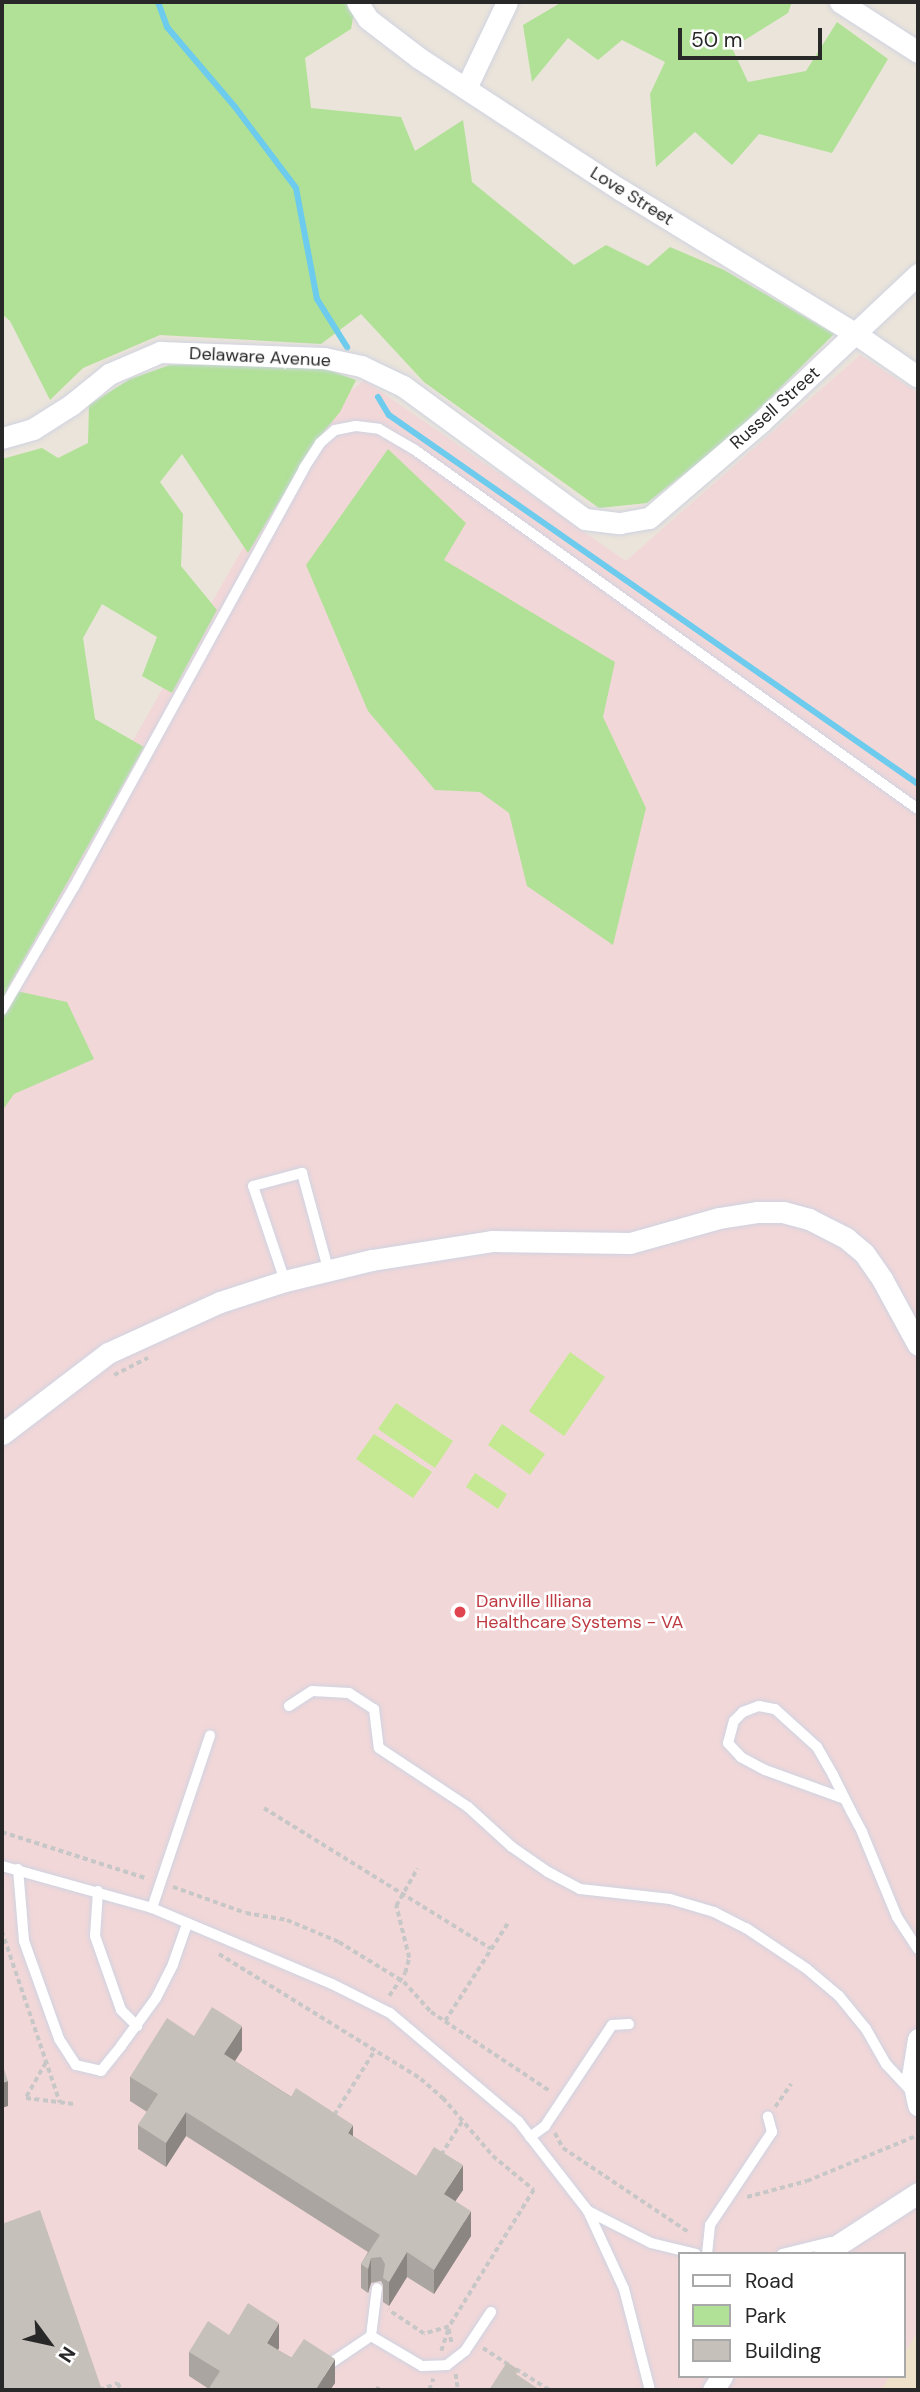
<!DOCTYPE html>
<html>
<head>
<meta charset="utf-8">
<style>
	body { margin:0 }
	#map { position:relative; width:920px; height:2392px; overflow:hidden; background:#ebe4da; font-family:"DM Sans",sans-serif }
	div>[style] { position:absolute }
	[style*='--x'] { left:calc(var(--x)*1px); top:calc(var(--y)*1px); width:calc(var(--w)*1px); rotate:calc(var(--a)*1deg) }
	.education>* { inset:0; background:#ede1c9 }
	.medical>* { inset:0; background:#f2d7d8 }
	.green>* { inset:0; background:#b0e196 }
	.pitch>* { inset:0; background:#c4e992 }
	.stream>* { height:6px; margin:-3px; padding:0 3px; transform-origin:3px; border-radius:3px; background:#6dcbed }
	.path>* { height:3.5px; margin-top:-1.75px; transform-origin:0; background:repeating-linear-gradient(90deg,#c7c7c7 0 5px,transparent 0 8.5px) }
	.roads { filter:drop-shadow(0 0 2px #cfd3e1) drop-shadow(0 0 2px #cfd3e1) }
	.service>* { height:10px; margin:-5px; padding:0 5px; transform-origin:5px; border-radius:5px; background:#fff }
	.minor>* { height:21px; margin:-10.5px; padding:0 10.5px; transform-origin:10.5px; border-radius:10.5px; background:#fff }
	.wall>* { inset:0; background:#aaa5a0 }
	.shaded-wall>* { inset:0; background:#8b8682 }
	.building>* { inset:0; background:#c6c0ba }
	.dots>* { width:19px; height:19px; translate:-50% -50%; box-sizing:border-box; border:4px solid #fff; border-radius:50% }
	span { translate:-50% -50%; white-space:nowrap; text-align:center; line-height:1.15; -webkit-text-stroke:5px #fff; paint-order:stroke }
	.street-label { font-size:18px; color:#282828 }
	.health-label { font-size:18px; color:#be3a42 }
	.left { translate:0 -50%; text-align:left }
	.frame { position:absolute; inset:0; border:4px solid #282828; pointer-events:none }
	.legend { position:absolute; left:678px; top:2252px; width:228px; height:126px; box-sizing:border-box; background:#fff; border:2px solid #a9a9a9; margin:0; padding:9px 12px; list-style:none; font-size:21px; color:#282828 }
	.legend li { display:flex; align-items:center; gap:14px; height:35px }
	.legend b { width:35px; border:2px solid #a9a9a9 }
	.north { position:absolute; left:14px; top:2308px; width:70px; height:70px; -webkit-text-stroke:5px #fff; paint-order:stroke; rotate:123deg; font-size:19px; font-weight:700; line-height:28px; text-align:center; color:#282828 }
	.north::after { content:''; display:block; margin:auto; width:24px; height:32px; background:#282828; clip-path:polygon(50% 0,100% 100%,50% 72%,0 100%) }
	.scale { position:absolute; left:678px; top:28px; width:144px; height:32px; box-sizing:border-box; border:4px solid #282828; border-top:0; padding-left:9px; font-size:21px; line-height:24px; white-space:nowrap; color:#282828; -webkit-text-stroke:5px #fff; paint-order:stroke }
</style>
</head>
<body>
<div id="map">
	<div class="education">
		<div style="clip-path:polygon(918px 2331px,918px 2390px,881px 2390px,890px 2376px,904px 2376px,904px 2354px)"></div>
	</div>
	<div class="medical">
		<div style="clip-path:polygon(860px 355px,918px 393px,918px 2331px,904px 2354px,904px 2254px,680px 2254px,680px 2376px,890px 2376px,881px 2390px,2px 2390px,2px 970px,316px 420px,364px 380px,626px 561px)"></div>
	</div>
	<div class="green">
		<div style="clip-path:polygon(2px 2px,356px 2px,351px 29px,305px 58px,311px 108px,401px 117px,415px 151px,463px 120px,472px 182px,574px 265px,606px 245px,648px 266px,670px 247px,724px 270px,834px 334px,732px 436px,647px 503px,599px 508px,424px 382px,361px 314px,321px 344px,160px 335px,83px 368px,50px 400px,10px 321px,2px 314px)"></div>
		<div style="clip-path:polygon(562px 2px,792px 2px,788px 13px,732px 48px,748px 82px,806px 71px,837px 22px,888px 59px,832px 153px,759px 134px,732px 165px,695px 132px,656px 167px,650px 94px,665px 62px,622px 40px,598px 60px,568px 38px,532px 82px,523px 25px)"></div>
		<div style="clip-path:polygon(312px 364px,356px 380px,340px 412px,313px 445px,248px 553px,182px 454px,160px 482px,183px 514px,181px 566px,217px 610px,172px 693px,142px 676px,157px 637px,102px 604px,83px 638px,95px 719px,144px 747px,7px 989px,67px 1002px,94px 1059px,14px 1094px,2px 1111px,2px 459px,42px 448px,58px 458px,88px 443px,89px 405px,130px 379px,170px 365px)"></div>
		<div style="clip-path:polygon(388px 449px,466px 523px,444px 560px,615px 662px,603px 717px,646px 808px,613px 945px,527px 886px,509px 813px,480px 792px,435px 790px,368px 711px,306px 565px)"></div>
	</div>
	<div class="pitch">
		<div style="clip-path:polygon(570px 1352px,605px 1377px,564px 1436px,529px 1411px)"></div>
		<div style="clip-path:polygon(396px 1403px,453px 1441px,435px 1468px,378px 1429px)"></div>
		<div style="clip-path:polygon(502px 1424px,545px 1454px,530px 1475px,488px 1445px)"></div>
		<div style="clip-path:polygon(374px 1434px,432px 1472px,413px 1498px,356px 1459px)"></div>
		<div style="clip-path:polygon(475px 1473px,507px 1494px,498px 1509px,466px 1487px)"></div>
	</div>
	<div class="stream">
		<div style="--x:158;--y:2;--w:27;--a:70"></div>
		<div style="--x:167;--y:27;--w:105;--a:49.6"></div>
		<div style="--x:235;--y:107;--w:101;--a:53"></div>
		<div style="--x:296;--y:188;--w:113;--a:79.3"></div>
		<div style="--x:317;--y:299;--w:57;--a:58"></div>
		<div style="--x:378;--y:397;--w:21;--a:59"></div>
		<div style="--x:389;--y:415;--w:645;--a:34.9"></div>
	</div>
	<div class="path">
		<div style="--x:114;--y:1375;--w:38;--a:-27"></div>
		<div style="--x:264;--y:1808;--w:267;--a:31.8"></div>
		<div style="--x:2;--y:1832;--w:153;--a:17.8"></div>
		<div style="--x:173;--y:1887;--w:77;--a:19.6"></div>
		<div style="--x:246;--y:1913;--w:42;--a:9.7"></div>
		<div style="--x:287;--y:1920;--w:56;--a:22.9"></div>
		<div style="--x:339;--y:1942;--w:76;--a:31.6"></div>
		<div style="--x:404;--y:1982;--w:40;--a:48"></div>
		<div style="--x:431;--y:2012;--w:143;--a:33.6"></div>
		<div style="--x:2;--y:1931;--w:181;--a:71.3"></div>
		<div style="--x:219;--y:1954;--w:238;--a:31.7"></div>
		<div style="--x:421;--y:2079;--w:29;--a:41"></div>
		<div style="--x:443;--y:2098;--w:77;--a:49.2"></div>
		<div style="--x:493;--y:2156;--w:53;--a:39.7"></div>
		<div style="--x:534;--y:2190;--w:161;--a:121.8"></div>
		<div style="--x:449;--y:2327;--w:26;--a:164"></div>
		<div style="--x:424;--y:2334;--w:43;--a:-146.3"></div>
		<div style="--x:389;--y:1996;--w:28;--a:-55"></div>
		<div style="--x:405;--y:1973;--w:16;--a:-75"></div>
		<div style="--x:409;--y:1958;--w:54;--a:-104"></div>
		<div style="--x:396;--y:1906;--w:43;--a:-60.4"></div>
		<div style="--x:445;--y:2021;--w:117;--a:-57.3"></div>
		<div style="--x:46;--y:2063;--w:40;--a:119.7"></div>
		<div style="--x:26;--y:2098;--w:48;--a:7.1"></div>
		<div style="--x:775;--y:2107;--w:28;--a:-55"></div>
		<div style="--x:334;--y:2115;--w:77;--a:-57.8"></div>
		<div style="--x:555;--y:2133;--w:17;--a:62"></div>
		<div style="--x:563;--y:2148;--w:153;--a:33.8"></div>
		<div style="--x:441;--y:2155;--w:40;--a:-58"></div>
		<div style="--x:747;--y:2197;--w:62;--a:-14.9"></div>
		<div style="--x:807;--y:2181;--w:120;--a:-22.5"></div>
		<div style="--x:449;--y:2329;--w:16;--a:79"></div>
		<div style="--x:483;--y:2348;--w:31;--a:33"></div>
		<div style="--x:441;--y:2351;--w:25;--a:-72"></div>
		<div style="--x:516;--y:2369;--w:39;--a:32"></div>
		<div style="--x:456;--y:2374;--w:16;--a:83"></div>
		<div style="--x:99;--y:2390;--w:20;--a:-20"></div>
		<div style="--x:118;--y:2383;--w:8;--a:67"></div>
		<div style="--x:429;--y:2390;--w:12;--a:-70"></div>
	</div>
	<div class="roads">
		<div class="service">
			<div style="--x:2;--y:1010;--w:143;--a:-59.7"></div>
			<div style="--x:74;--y:887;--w:478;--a:-61.2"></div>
			<div style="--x:304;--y:468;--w:30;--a:-57"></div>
			<div style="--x:320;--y:443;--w:20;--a:-41"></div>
			<div style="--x:335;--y:430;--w:21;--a:-11"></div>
			<div style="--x:356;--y:426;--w:23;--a:7"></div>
			<div style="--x:379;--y:429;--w:42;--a:30.3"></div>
			<div style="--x:415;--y:450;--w:618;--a:35.52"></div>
			<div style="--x:285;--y:1281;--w:100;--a:-108.6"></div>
			<div style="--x:253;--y:1186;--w:51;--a:-14.9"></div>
			<div style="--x:302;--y:1173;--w:99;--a:74.8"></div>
			<div style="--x:289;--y:1706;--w:27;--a:-33"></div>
			<div style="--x:312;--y:1691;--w:37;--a:3"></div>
			<div style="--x:349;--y:1693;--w:30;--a:33"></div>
			<div style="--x:374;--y:1709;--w:39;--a:83"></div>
			<div style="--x:379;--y:1748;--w:107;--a:33.5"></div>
			<div style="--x:468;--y:1807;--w:59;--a:42.3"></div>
			<div style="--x:512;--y:1847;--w:44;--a:34.8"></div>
			<div style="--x:548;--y:1872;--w:36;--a:28"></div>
			<div style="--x:580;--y:1889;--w:91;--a:6.3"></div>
			<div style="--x:670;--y:1899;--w:46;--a:16.5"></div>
			<div style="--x:714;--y:1912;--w:36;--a:27"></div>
			<div style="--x:746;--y:1928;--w:73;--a:33.9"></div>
			<div style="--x:807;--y:1969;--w:42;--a:40.2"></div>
			<div style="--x:839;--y:1996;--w:43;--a:50.7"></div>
			<div style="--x:866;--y:2029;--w:40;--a:60.3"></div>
			<div style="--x:886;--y:2064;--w:37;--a:47"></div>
			<div style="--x:845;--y:1799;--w:85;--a:-160.1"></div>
			<div style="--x:765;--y:1770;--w:27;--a:-152"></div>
			<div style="--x:741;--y:1757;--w:19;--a:-133"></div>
			<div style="--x:728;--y:1743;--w:23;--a:-75"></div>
			<div style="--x:734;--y:1721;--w:13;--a:-45"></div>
			<div style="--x:743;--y:1712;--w:17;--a:-21"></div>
			<div style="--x:759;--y:1706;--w:16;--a:11"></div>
			<div style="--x:775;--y:1709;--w:57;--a:42.1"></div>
			<div style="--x:817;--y:1747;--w:32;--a:60"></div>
			<div style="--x:833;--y:1775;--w:40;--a:63.4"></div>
			<div style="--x:851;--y:1811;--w:24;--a:62"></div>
			<div style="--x:862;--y:1832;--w:92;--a:67.6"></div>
			<div style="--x:897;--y:1917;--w:38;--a:57"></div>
			<div style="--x:2;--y:1866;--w:156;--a:15.6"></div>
			<div style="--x:152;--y:1908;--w:195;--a:22.9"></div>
			<div style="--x:332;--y:1984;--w:65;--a:26.6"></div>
			<div style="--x:390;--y:2013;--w:167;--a:40.2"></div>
			<div style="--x:518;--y:2121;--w:114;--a:52.1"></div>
			<div style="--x:588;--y:2211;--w:86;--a:65.2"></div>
			<div style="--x:624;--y:2289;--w:104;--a:75.6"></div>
			<div style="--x:18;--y:1869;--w:72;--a:85.2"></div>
			<div style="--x:24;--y:1941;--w:104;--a:70.3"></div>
			<div style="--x:59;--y:2039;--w:31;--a:57"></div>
			<div style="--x:76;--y:2065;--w:26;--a:13"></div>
			<div style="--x:101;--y:2071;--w:32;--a:-51"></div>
			<div style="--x:121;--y:2046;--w:59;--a:-53.9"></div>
			<div style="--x:156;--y:1998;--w:38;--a:-63"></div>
			<div style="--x:173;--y:1964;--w:42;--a:-70.7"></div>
			<div style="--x:98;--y:1891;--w:45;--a:93.8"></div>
			<div style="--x:95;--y:1936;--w:78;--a:70.6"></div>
			<div style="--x:121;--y:2010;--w:23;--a:45"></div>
			<div style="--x:152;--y:1908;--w:182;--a:-71.4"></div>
			<div style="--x:530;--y:2137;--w:19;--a:-36"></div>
			<div style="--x:545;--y:2126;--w:121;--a:-56.4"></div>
			<div style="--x:612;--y:2025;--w:17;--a:-3"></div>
			<div style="--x:588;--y:2211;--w:71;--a:26.9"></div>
			<div style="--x:651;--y:2243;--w:46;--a:13.7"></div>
			<div style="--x:707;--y:2254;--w:29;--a:-84"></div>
			<div style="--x:710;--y:2225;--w:112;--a:-56.3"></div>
			<div style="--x:772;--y:2132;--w:16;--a:-105"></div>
			<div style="--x:782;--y:2254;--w:50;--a:-13.8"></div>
			<div style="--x:371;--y:2336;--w:59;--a:30.5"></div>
			<div style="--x:422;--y:2366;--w:25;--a:-2"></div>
			<div style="--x:447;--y:2365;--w:23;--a:-38"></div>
			<div style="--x:465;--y:2351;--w:47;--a:-56.3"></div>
			<div style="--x:328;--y:2365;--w:52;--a:-34"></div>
			<div style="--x:371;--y:2336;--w:48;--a:-82.9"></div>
		</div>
		<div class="minor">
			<div style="--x:357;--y:2;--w:20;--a:57"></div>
			<div style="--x:368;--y:19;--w:64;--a:37.4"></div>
			<div style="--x:419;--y:58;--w:241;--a:33.2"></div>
			<div style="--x:621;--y:190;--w:276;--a:31.5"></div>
			<div style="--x:856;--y:334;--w:75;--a:34.7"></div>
			<div style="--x:840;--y:2;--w:93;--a:32.7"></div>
			<div style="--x:466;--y:88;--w:95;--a:-64.5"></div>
			<div style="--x:2;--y:438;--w:32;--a:-16"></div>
			<div style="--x:33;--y:429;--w:45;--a:-32.3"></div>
			<div style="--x:71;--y:405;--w:49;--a:-39.2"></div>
			<div style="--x:109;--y:374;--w:56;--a:-23.3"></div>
			<div style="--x:160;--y:352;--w:164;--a:2.1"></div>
			<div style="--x:324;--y:358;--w:38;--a:12"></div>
			<div style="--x:361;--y:366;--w:47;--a:25.5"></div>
			<div style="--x:403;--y:386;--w:225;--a:36.2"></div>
			<div style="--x:585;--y:519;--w:35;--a:7"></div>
			<div style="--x:620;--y:523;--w:29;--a:-10"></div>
			<div style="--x:649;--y:518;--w:148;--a:-40.6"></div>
			<div style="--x:761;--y:422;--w:216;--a:-43.3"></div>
			<div style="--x:2;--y:1434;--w:133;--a:-37.4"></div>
			<div style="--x:108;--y:1353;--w:123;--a:-24.5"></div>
			<div style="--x:220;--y:1302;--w:68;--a:-17.9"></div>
			<div style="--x:285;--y:1281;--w:89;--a:-13.6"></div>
			<div style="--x:372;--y:1260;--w:121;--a:-9"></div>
			<div style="--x:492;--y:1241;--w:138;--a:0.8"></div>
			<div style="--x:630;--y:1243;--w:92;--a:-15.7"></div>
			<div style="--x:719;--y:1218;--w:38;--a:-9"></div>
			<div style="--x:757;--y:1212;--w:26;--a:0"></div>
			<div style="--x:783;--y:1212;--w:27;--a:15"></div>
			<div style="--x:809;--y:1219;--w:42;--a:27.2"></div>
			<div style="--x:846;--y:1238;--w:23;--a:40"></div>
			<div style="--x:864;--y:1253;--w:32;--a:55"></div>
			<div style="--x:882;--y:1279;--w:75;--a:61.4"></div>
			<div style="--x:918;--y:2039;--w:37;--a:99"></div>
			<div style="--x:912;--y:2076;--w:30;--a:78"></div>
			<div style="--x:824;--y:2254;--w:112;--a:-33"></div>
			<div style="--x:713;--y:2390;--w:17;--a:-57"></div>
		</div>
	</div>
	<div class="wall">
		<div style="clip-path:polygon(194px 2036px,242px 2050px,235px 2061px,416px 2176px,463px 2190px,455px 2201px,471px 2236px,434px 2294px,407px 2277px,389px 2306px,383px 2302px,383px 2285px,381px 2281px,371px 2283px,368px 2293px,361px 2288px,361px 2264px,368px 2252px,186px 2136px,166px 2167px,138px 2149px,138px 2125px,147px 2112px,130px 2101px,130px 2077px)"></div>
		<div style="clip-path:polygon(279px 2348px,278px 2350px,335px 2383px,330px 2390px,208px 2390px,209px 2389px,189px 2376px,189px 2352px)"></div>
	</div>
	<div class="shaded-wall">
		<div style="clip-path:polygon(242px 2026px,242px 2050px,224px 2078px,224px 2054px)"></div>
		<div style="clip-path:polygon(8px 2081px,8px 2106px,2px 2108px,2px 2083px)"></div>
		<div style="clip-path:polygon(186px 2112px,186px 2136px,166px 2167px,166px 2143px)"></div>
		<div style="clip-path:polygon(353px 2125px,353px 2149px,348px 2133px)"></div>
		<div style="clip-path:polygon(463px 2165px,463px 2190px,444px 2218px,444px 2194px)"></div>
		<div style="clip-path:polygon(471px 2211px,471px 2236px,434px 2294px,434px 2270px)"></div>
		<div style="clip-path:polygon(407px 2252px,407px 2277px,389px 2306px,389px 2282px)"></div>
		<div style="clip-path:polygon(371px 2258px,371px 2283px,368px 2293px,368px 2269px)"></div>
		<div style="clip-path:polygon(279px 2323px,279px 2348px,267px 2368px,267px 2343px)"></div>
		<div style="clip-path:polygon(335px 2359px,335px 2383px,330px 2390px,316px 2390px)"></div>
	</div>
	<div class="building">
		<div style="clip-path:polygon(212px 2007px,242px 2026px,224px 2054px,291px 2097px,296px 2088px,353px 2125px,348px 2133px,416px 2176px,434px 2147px,463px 2165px,444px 2194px,471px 2211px,434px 2270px,407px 2252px,389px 2282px,383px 2278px,385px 2264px,381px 2257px,371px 2258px,368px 2269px,361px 2264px,380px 2235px,186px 2112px,166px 2143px,138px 2125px,158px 2094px,130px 2077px,167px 2018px,194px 2036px)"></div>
		<div style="clip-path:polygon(2px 2063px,8px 2081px,2px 2083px)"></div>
		<div style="clip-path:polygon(40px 2210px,102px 2390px,2px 2390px,2px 2224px)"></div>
		<div style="clip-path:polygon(248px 2303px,279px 2323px,267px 2343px,291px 2358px,304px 2339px,335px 2359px,316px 2389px,319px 2390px,208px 2390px,220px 2371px,189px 2352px,208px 2321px,229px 2335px)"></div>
		<div style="clip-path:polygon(507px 2362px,519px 2370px,516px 2374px,540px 2390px,489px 2390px)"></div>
		<div style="clip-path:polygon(377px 2386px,385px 2390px,374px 2390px)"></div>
	</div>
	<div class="dots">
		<div style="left:460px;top:1612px;background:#e0444e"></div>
	</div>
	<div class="street-label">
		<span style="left:632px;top:196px;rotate:32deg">Love Street</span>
		<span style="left:260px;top:357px;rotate:3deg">Delaware Avenue</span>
		<span style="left:775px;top:408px;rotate:-42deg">Russell Street</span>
	</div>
	<div class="health-label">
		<span class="left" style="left:476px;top:1612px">Danville Illiana<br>Healthcare Systems - VA</span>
	</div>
	<div class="frame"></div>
	<ul class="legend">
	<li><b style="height:9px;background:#fff"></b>Road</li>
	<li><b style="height:19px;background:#b0e196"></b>Park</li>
	<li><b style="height:19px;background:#c6c0ba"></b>Building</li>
	</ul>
	<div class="north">N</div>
	<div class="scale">50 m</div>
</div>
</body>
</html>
